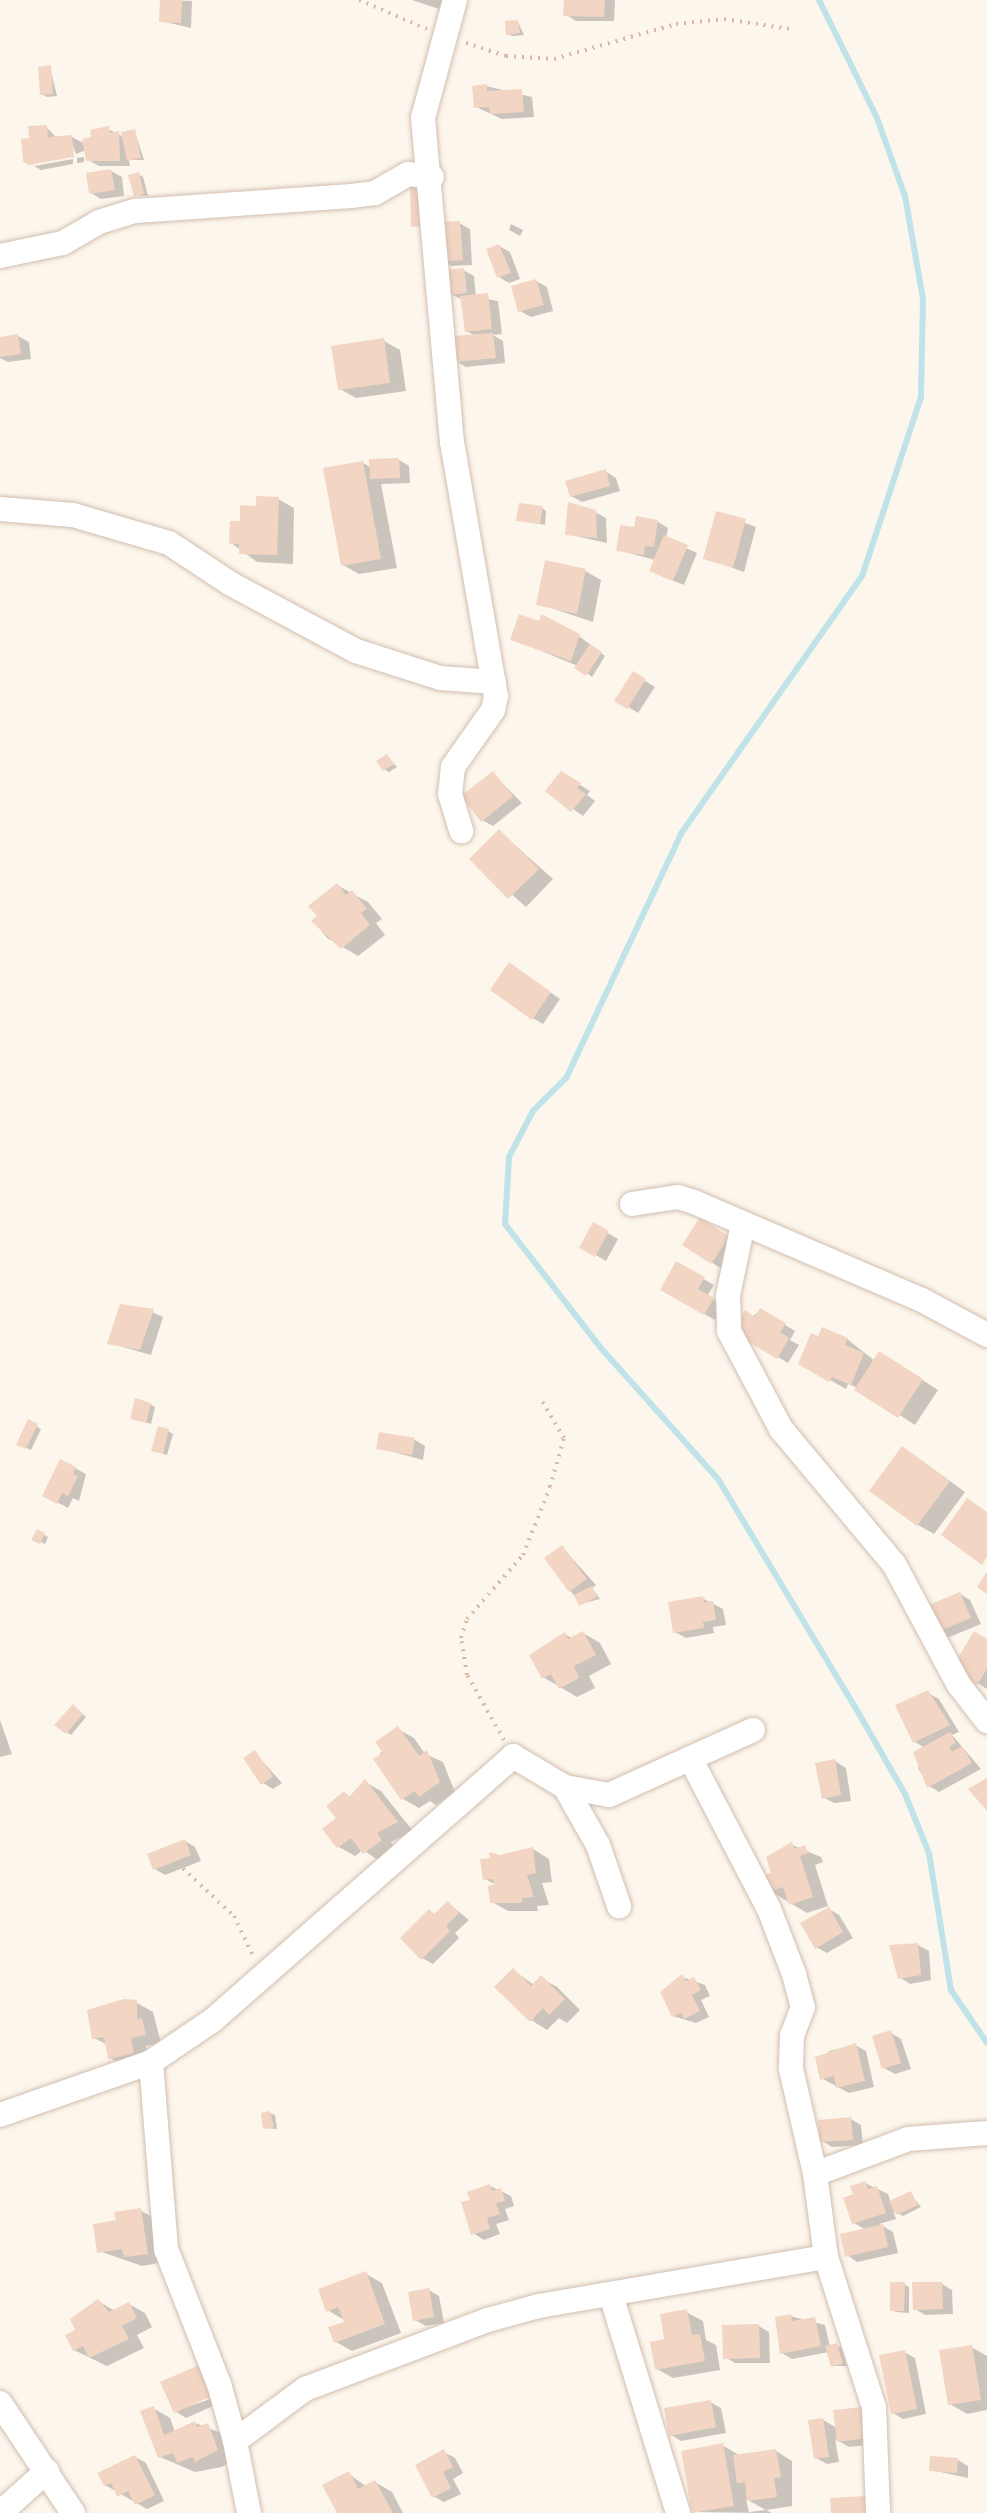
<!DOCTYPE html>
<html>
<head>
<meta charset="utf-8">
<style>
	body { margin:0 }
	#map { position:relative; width:987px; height:2513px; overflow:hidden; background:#fdf6ec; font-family:"Varela Round",sans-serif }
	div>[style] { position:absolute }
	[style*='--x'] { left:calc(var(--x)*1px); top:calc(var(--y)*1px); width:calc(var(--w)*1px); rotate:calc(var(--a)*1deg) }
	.shadow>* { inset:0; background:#0003 }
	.stream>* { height:6px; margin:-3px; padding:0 3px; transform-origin:3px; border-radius:3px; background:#bfe3e8 }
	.building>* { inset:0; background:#f3d5c3 }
	.path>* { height:4px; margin-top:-2px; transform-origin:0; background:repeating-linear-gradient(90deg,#d9b8a5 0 2px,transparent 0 8px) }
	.roads { filter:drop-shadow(0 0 2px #d1beb0) drop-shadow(0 0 2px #d1beb0) }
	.minor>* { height:24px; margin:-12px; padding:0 12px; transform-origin:12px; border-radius:12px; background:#fff }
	span { translate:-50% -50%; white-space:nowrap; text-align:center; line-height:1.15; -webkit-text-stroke:6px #fffaf3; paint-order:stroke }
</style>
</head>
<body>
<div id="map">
	<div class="shadow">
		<div style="clip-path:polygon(162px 0,192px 1px,191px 28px,161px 21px)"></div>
		<div style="clip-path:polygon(412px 0,442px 0,439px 9px)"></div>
		<div style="clip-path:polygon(566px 0,615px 0,614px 21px,576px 21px,565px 14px)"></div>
		<div style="clip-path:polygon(518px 22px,524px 35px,513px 36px,508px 34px)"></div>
		<div style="clip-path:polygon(50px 67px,57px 96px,47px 97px,42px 94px)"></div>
		<div style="clip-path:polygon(486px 86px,532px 97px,534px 117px,502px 119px,476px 107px)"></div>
		<div style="clip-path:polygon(46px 127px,57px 138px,72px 137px,85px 144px,108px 129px,124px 137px,135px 132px,144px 160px,129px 160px,130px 166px,99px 166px,88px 160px,86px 150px,76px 154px,71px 141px,32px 165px,25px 160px,31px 140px)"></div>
		<div style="clip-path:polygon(84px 157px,84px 162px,77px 163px,77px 158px)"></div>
		<div style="clip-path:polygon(73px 159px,73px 164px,41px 170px,34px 166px)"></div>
		<div style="clip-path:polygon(111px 171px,122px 177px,124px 196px,101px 199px,91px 193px)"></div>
		<div style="clip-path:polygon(138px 174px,143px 177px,148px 196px,135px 195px)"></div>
		<div style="clip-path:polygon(459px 223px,470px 229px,472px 265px,452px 266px,441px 260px,439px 230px,413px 225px)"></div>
		<div style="clip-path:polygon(511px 224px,523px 230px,520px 236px,509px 230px)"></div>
		<div style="clip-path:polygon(499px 246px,510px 252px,520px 279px,509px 283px,499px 277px)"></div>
		<div style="clip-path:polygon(463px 270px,474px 276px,476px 297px,498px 301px,502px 334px,493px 335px,503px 341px,505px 363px,466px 367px,456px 361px,476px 336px,466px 331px,463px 300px,450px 294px)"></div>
		<div style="clip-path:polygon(536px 281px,547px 287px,553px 311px,531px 317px,520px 311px)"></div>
		<div style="clip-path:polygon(18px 336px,29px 342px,31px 359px,8px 362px,0 358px,0 339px)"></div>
		<div style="clip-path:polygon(384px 341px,400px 350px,406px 391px,356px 398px,340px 389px)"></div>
		<div style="clip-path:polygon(399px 460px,409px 466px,410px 483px,381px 484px,397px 568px,359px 574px,343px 565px,363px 463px,372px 468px)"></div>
		<div style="clip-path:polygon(605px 471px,616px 478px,620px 491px,582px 502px,571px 496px)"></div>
		<div style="clip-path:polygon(278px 499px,294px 508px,293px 564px,257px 562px,231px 543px,242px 523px)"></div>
		<div style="clip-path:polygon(542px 508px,546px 511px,545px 525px,518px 520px)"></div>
		<div style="clip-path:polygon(595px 512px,606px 518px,607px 543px,567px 534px)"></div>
		<div style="clip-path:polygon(717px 513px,756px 527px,744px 572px,705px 558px)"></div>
		<div style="clip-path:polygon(658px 522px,668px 528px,666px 539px,697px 553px,684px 585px,661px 576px,655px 560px,618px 550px,636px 529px)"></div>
		<div style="clip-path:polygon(585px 571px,601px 580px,593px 622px,539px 604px)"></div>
		<div style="clip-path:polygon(579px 636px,605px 656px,592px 677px,578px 666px,512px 639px)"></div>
		<div style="clip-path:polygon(634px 674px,655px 687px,638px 713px,617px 700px)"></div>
		<div style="clip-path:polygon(387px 756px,397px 767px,389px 772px,384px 769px)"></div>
		<div style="clip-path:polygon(493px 774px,522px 803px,493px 826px,482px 820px)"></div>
		<div style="clip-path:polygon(562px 774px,590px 791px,587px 795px,595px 801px,583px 816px,548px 791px)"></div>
		<div style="clip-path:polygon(499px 831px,553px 879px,526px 907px,472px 859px)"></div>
		<div style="clip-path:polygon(337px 885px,368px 902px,382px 919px,376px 923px,385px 935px,358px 956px,327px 938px,314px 921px)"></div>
		<div style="clip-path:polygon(520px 971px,560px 999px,543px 1024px,533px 1018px)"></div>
		<div style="clip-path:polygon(594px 1225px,618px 1239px,606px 1261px,582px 1247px)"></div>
		<div style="clip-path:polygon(711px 1226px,738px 1244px,722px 1269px,684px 1245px)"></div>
		<div style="clip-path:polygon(677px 1264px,714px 1285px,707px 1296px,723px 1305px,715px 1320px,662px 1290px)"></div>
		<div style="clip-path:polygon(141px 1307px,163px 1317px,151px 1355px,109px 1343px)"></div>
		<div style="clip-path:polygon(761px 1310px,795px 1331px,790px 1340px,799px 1345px,788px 1363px,734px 1331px)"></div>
		<div style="clip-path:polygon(847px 1339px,875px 1361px,896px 1363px,938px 1390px,915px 1425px,858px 1388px,848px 1384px,846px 1389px,800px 1363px)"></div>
		<div style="clip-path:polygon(150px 1404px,155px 1407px,151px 1424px,132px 1418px)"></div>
		<div style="clip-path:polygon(29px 1422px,41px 1429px,31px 1450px,18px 1444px)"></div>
		<div style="clip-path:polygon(168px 1431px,173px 1434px,167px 1455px,158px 1452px)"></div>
		<div style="clip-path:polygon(415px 1440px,425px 1446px,423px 1460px,379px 1448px)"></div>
		<div style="clip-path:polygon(918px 1458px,965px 1492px,934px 1534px,918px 1525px)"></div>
		<div style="clip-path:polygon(61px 1461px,86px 1474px,79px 1501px,73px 1498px,68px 1508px,55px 1501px)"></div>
		<div style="clip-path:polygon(37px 1531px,48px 1537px,45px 1544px,34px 1539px)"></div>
		<div style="clip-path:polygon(562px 1547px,596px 1585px,592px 1588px,600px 1599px,580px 1604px,570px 1590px)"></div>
		<div style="clip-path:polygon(960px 1594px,970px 1600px,981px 1624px,947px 1638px,937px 1632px)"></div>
		<div style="clip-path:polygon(702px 1598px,723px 1609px,726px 1625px,713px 1627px,714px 1633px,686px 1638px,675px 1632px)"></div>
		<div style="clip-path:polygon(583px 1633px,600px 1643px,611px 1664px,589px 1676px,595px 1688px,577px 1697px,543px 1677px,565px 1634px,573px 1639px)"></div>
		<div style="clip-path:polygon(987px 1641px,987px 1689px,954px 1669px)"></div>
		<div style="clip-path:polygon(928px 1693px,939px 1699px,959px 1732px,952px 1735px,981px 1769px,939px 1792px,929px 1786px,918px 1768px,925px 1748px,915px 1742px)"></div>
		<div style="clip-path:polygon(77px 1709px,86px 1717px,71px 1735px,67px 1732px)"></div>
		<div style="clip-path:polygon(0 1720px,12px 1754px,0 1757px)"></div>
		<div style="clip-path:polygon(398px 1729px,414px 1738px,425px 1754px,443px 1762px,455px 1792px,436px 1805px,430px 1801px,419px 1808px,403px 1799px,376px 1760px)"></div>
		<div style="clip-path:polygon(255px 1753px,282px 1783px,273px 1789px,263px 1783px)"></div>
		<div style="clip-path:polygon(835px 1761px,846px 1768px,851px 1801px,834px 1803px,823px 1797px)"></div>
		<div style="clip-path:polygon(365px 1782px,381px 1791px,413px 1831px,391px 1842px,397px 1850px,381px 1862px,363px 1850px,355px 1856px,339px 1847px,325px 1829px,339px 1819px,345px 1794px,351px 1797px)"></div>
		<div style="clip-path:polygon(185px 1841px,195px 1847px,201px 1861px,165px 1875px,155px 1869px)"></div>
		<div style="clip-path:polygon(792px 1845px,821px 1857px,823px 1862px,815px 1865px,828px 1906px,807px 1913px,770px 1891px)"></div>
		<div style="clip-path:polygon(533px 1849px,549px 1859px,552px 1882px,542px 1883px,549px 1905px,537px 1906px,538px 1911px,508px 1911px,492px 1902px,498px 1886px,485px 1879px,500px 1857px)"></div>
		<div style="clip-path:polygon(448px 1903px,469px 1920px,455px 1933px,459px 1938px,433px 1964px,422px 1958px,430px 1911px,436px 1915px)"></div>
		<div style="clip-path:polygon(829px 1909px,839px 1915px,853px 1938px,827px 1953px,816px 1947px)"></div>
		<div style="clip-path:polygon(918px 1945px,929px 1951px,931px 1980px,910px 1984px,899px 1977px)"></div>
		<div style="clip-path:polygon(513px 1970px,534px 1985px,541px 1978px,557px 1987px,580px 2010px,567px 2023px,559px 2018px,547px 2030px,531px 2020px)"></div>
		<div style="clip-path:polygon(682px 1977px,705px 1985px,710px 1996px,701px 2000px,709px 2017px,696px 2023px,673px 2016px)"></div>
		<div style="clip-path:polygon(137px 2003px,153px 2012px,161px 2043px,146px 2046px,149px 2063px,126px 2067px,110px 2058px,108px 2045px,94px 2038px)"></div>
		<div style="clip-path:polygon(891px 2033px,901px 2039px,911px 2069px,895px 2074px,884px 2068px)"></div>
		<div style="clip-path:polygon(855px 2045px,866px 2051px,874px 2087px,849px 2093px,821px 2078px,829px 2051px)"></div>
		<div style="clip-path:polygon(270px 2113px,275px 2115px,277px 2129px,265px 2128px)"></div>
		<div style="clip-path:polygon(851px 2119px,861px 2125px,863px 2145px,832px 2147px,822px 2141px)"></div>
		<div style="clip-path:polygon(865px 2183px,888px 2194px,891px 2203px,910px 2193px,921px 2207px,903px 2216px,893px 2211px,896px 2219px,879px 2224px,893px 2232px,898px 2253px,857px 2262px,847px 2255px,866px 2230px,854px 2223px,855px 2196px)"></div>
		<div style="clip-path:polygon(490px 2186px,511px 2196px,514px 2206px,505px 2209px,509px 2220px,496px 2224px,500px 2234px,484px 2240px,473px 2233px,472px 2201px)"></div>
		<div style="clip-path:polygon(140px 2210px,157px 2220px,164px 2262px,142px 2266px,99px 2251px,118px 2222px)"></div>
		<div style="clip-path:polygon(366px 2274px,382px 2283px,401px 2333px,352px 2351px,336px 2342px,348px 2322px,327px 2310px)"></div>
		<div style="clip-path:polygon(904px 2284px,909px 2287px,909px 2313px,896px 2312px,892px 2310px)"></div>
		<div style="clip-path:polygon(942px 2284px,952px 2290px,953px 2314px,925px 2315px,915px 2309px)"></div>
		<div style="clip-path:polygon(429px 2290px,439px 2296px,444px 2323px,426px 2326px,415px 2320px)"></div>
		<div style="clip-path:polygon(98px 2301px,115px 2311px,129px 2304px,145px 2313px,152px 2327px,137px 2335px,144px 2348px,107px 2366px,74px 2350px,78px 2331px)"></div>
		<div style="clip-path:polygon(686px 2312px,703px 2321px,706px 2340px,716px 2345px,720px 2370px,673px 2378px,657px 2369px,667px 2341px)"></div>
		<div style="clip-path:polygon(790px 2316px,825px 2325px,830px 2347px,841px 2347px,847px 2366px,833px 2366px,829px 2352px,792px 2359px,782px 2353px)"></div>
		<div style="clip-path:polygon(759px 2326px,769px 2332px,770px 2363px,735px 2363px,725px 2357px)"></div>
		<div style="clip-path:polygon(971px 2347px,987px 2356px,987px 2410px,967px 2414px,950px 2404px)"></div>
		<div style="clip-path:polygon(904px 2352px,915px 2358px,926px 2414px,903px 2419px,893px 2413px)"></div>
		<div style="clip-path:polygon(219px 2396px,222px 2402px,186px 2418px,175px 2411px)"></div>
		<div style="clip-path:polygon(710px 2402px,721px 2408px,726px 2433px,681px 2441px,671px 2435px)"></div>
		<div style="clip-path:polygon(153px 2408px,170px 2418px,175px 2432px,195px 2423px,224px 2434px,233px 2459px,222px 2467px,195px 2472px,160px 2457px)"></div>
		<div style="clip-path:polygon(823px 2420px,837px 2428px,877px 2444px,849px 2447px,835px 2439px,839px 2462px,827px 2464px,816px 2458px)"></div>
		<div style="clip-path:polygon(evenodd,722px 2445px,739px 2455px,776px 2451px,792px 2461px,792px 2506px,766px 2510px,772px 2513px,694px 2512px,722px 2445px,746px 2499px,766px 2510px,749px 2512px,746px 2499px)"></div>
		<div style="clip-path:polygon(444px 2452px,455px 2458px,463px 2473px,453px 2479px,461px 2494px,444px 2502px,433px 2496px)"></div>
		<div style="clip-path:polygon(135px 2457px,146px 2463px,164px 2501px,147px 2509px,105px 2485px)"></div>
		<div style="clip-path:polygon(958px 2460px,968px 2466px,968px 2478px,931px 2470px)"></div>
		<div style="clip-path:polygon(349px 2474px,367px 2487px,375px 2482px,392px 2492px,403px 2513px,340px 2513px)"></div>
	</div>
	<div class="stream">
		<div style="--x:819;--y:0;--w:131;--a:63.8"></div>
		<div style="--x:877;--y:118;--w:83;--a:70.3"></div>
		<div style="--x:905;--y:196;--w:105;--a:80.1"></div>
		<div style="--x:923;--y:299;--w:98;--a:91.2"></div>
		<div style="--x:921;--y:397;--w:188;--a:108.2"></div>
		<div style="--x:862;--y:576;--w:315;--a:125.1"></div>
		<div style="--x:681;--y:834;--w:270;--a:115.2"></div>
		<div style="--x:566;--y:1078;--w:47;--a:135"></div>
		<div style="--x:533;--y:1111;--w:52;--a:117.6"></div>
		<div style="--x:509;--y:1157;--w:67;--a:93.4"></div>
		<div style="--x:505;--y:1224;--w:155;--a:52.3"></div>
		<div style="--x:600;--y:1347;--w:177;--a:48.2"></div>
		<div style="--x:718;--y:1479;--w:264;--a:59"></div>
		<div style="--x:854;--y:1705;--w:103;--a:60.2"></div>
		<div style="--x:905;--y:1794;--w:64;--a:67.9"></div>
		<div style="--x:929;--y:1853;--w:139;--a:80.9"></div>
		<div style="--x:951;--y:1990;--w:64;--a:55.8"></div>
	</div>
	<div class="building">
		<div style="clip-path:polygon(160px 0,182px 0,181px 23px,159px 22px)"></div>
		<div style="clip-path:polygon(564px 0,605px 0,604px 17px,563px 16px)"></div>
		<div style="clip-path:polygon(518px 20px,520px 33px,506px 35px,505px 21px)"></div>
		<div style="clip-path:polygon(51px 65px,53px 94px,40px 95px,38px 67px)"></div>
		<div style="clip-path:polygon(487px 84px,487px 91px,522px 89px,524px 112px,490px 114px,489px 107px,474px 108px,472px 86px)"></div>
		<div style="clip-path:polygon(47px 125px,48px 137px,72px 135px,74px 157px,28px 165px,23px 161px,21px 139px,29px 138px,28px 126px)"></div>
		<div style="clip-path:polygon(109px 126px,110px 133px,119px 131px,120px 161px,86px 161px,82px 139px,91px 137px,90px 130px)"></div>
		<div style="clip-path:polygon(135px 129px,141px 158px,127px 161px,121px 132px)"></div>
		<div style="clip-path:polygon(111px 169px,115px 190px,89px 194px,86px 173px)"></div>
		<div style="clip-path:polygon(139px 172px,144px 194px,134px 196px,128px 175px)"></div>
		<div style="clip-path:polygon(426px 183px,428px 226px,411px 227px,410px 184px)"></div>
		<div style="clip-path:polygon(460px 221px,463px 260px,439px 262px,437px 222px)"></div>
		<div style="clip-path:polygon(499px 244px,511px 273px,497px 278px,486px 249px)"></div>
		<div style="clip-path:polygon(464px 268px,467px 293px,448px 295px,444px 270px)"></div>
		<div style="clip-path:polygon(536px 279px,544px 305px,518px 312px,511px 286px)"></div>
		<div style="clip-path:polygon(488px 293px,492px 329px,465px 332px,460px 296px)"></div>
		<div style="clip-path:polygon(493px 333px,496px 358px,454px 362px,451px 336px)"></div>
		<div style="clip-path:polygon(18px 334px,21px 354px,0 357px,0 337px)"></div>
		<div style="clip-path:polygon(384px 338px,390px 383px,338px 390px,331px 346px)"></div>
		<div style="clip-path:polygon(399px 458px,400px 478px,370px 479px,369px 459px)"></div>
		<div style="clip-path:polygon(363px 461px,381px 559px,341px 566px,323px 468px)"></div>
		<div style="clip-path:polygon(606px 469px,610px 486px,570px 497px,565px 481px)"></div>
		<div style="clip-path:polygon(256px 496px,279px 497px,277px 555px,239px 554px,239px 544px,229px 544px,230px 521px,240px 521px,240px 505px,256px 506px)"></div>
		<div style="clip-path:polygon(568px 502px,596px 510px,597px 538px,565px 535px)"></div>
		<div style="clip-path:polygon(519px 503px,543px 506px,540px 524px,516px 521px)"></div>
		<div style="clip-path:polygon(716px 511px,746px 519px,733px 568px,703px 559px)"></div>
		<div style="clip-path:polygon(636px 516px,658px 520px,654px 547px,645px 546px,644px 555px,616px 551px,620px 525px,634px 527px)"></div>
		<div style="clip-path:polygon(664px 535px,688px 545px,673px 581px,649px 571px)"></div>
		<div style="clip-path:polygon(545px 560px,586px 569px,577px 614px,536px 605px)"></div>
		<div style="clip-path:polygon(519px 614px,539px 621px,541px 614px,580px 634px,571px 661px,510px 640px)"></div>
		<div style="clip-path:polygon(590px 644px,602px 652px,586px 676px,574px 668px)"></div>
		<div style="clip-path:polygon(633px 671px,646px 679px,627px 709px,614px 701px)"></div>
		<div style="clip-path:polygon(387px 754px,394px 764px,383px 771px,376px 761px)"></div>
		<div style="clip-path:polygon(493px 771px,513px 796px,481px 822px,461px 796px)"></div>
		<div style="clip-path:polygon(561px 771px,581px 783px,577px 788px,586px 794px,571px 812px,545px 791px)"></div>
		<div style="clip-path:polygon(499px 829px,539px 869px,508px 899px,469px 859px)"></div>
		<div style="clip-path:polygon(337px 883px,346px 895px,352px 890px,367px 909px,361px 913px,370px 925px,341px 949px,311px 921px,317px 916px,308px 906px)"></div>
		<div style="clip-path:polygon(509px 962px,551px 992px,532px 1020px,490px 990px)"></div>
		<div style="clip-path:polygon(700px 1217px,729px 1237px,711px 1264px,682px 1245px)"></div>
		<div style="clip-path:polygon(593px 1222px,609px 1231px,595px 1257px,579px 1248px)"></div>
		<div style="clip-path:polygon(676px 1261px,705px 1277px,698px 1289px,714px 1298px,704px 1315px,660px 1290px)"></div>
		<div style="clip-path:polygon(120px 1304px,154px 1309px,140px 1350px,107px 1344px)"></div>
		<div style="clip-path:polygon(760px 1308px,786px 1323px,780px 1332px,789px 1338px,777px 1359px,732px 1332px,745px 1310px,755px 1317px)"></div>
		<div style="clip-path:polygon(822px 1327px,848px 1338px,845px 1345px,864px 1353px,851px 1385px,832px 1377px,829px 1382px,798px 1364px,811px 1333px,818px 1336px)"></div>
		<div style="clip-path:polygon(879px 1351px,923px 1379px,898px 1418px,854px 1390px)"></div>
		<div style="clip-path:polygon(135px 1398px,151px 1403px,146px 1423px,130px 1419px)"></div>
		<div style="clip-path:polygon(28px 1419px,38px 1424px,26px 1449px,16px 1445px)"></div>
		<div style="clip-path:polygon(158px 1426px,169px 1429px,163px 1454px,151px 1451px)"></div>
		<div style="clip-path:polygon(379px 1432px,415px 1438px,412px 1455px,376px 1449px)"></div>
		<div style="clip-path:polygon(902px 1446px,950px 1481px,917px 1526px,869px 1491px)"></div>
		<div style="clip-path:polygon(60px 1459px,76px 1467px,73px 1474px,78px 1476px,68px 1496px,62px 1493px,57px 1504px,42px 1496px)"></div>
		<div style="clip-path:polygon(967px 1498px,987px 1512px,987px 1557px,982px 1565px,941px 1535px)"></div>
		<div style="clip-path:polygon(37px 1529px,45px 1533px,40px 1544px,31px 1540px)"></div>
		<div style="clip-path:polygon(562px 1545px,587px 1579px,569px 1592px,544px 1558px)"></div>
		<div style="clip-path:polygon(987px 1572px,987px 1594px,977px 1587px)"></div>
		<div style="clip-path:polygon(592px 1586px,597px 1597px,579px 1606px,574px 1595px)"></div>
		<div style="clip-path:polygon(960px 1592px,971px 1618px,935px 1633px,924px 1607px)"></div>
		<div style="clip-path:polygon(703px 1596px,704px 1602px,713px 1601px,716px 1620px,703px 1622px,704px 1628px,673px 1633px,668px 1602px)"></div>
		<div style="clip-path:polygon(583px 1631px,596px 1655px,574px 1666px,579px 1678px,559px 1689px,551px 1674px,542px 1679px,529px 1655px,565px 1632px,568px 1639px)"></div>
		<div style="clip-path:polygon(974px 1631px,987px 1639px,987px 1669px,977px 1685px,951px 1670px)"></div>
		<div style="clip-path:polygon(928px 1690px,950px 1725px,913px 1743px,895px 1705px)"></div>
		<div style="clip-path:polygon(73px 1704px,83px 1714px,66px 1734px,54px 1725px)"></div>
		<div style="clip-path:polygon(398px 1726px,419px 1756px,427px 1750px,440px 1782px,419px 1797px,415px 1791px,401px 1800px,373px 1759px,383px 1753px,375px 1742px)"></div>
		<div style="clip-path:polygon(950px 1732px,956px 1743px,949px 1747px,952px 1752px,962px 1746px,972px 1763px,927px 1788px,913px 1752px)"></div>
		<div style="clip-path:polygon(255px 1750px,273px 1776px,261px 1785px,243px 1758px)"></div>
		<div style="clip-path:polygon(835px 1759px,841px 1795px,822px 1799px,815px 1763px)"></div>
		<div style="clip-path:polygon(987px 1778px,987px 1811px,968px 1789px)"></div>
		<div style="clip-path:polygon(365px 1779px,398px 1822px,377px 1833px,382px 1840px,363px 1854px,351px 1838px,337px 1848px,322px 1829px,336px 1818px,326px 1806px,344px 1791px,349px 1797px)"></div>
		<div style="clip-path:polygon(185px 1839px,191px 1855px,153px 1870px,147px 1854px)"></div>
		<div style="clip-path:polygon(792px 1842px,794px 1849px,805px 1845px,808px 1853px,800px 1856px,813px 1897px,789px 1905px,783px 1887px,768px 1892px,763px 1876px,771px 1873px,766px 1857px)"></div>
		<div style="clip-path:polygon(533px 1847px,536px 1873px,527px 1875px,534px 1897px,522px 1898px,522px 1903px,490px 1903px,488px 1886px,494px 1885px,493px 1879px,483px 1880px,480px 1859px,490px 1858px,489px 1852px,500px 1855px)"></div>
		<div style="clip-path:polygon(448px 1901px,459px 1913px,446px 1926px,450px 1931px,421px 1960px,400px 1938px,429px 1909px,434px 1914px)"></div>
		<div style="clip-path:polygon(829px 1907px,843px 1932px,815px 1949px,800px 1923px)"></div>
		<div style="clip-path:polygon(918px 1943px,921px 1975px,898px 1979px,889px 1945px)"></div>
		<div style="clip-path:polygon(513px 1968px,531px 1986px,541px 1975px,565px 1999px,549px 2015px,543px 2008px,530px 2022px,494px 1987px)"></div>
		<div style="clip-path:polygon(682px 1974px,686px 1981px,694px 1977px,701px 1990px,692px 1995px,700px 2011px,684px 2019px,681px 2013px,672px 2017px,660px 1992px)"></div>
		<div style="clip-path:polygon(124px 1999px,137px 2000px,137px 2019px,142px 2018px,146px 2035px,131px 2038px,134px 2054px,108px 2059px,104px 2037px,92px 2039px,87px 2010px)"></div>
		<div style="clip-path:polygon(891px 2030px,901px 2063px,882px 2069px,872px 2036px)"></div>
		<div style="clip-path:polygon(856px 2043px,865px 2081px,836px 2088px,834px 2076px,820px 2080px,815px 2057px)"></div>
		<div style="clip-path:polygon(270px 2111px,274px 2127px,263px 2129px,261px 2113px)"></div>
		<div style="clip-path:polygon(851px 2117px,853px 2140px,820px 2142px,818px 2120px)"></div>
		<div style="clip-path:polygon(865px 2181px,868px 2189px,877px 2186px,886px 2213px,852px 2224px,843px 2198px,853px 2194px,850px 2186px)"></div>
		<div style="clip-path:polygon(490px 2184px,492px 2191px,501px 2188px,505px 2201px,496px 2203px,500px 2214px,487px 2218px,490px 2229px,471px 2235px,461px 2202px,470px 2200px,467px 2192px)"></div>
		<div style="clip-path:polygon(911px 2191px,918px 2205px,896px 2215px,889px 2201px)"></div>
		<div style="clip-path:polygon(141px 2208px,148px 2254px,124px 2257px,122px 2249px,97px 2253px,93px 2224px,116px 2220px,114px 2212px)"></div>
		<div style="clip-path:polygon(883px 2224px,888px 2247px,845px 2257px,840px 2234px)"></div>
		<div style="clip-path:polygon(366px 2271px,385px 2324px,334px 2343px,328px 2327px,344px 2322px,338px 2307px,326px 2312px,318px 2289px)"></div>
		<div style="clip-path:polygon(890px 2282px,905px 2282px,904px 2311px,890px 2311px)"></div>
		<div style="clip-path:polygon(912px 2282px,942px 2282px,943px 2309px,913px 2310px)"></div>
		<div style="clip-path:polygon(429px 2288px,434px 2317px,413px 2321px,408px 2292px)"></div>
		<div style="clip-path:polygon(98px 2299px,109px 2312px,129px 2302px,137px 2318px,122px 2326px,129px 2339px,89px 2358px,83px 2346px,73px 2351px,65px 2335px,75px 2330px,70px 2319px)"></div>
		<div style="clip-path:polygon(687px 2309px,692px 2335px,700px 2334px,705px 2361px,655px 2370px,650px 2342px,664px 2339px,660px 2314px)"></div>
		<div style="clip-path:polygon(791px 2314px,792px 2321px,815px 2317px,821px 2346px,780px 2354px,775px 2317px)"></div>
		<div style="clip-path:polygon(759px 2324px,760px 2358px,723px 2359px,722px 2325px)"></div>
		<div style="clip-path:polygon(837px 2343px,843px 2364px,831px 2367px,825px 2346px)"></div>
		<div style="clip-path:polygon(972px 2345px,981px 2400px,948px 2405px,939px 2350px)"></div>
		<div style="clip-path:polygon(905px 2350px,917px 2409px,891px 2414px,879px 2355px)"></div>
		<div style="clip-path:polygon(199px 2365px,212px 2396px,174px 2413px,160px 2382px)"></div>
		<div style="clip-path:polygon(711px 2400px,716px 2427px,669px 2436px,664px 2408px)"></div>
		<div style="clip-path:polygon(154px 2406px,164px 2435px,195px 2421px,197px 2427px,208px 2423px,218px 2450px,195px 2462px,193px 2457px,177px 2463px,173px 2453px,158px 2458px,140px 2411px)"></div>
		<div style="clip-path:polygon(863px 2407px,867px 2438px,837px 2442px,833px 2410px)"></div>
		<div style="clip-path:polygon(823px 2418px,829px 2457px,814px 2459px,808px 2420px)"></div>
		<div style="clip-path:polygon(723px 2443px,734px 2506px,692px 2513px,681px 2451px)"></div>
		<div style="clip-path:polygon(444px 2449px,453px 2467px,443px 2472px,451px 2488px,432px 2498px,415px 2465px)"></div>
		<div style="clip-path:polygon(776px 2449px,781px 2477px,774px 2478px,777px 2497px,747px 2501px,745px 2482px,737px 2483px,733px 2455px)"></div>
		<div style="clip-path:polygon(135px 2455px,155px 2495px,135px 2505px,128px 2491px,117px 2497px,111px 2483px,104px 2486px,97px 2473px)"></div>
		<div style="clip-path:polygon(930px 2456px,958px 2458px,957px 2473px,929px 2471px)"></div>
		<div style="clip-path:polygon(349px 2471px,358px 2489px,375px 2480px,393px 2513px,337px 2513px,322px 2485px)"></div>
		<div style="clip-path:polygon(866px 2496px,867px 2513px,831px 2513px,830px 2498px)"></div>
	</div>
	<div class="path">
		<div style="--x:359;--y:0;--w:74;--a:23.1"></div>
		<div style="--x:466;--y:43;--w:42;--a:18"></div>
		<div style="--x:506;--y:56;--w:48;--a:3.6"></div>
		<div style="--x:554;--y:59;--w:127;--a:-16"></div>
		<div style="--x:676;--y:24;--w:48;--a:-5.9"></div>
		<div style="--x:724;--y:19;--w:68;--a:8.5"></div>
		<div style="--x:504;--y:1740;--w:75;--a:-119.6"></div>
		<div style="--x:467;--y:1675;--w:37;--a:-99"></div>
		<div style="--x:461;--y:1638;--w:20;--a:-72"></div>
		<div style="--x:467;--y:1619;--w:85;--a:-48.8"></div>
		<div style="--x:523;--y:1555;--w:73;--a:-68.3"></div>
		<div style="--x:550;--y:1487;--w:51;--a:-74.1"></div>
		<div style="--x:564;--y:1438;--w:47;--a:-121"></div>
		<div style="--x:177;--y:1863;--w:78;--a:42.9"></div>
		<div style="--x:234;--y:1916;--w:44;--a:64.6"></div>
	</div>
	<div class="roads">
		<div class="minor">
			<div style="--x:455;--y:0;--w:122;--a:105.2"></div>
			<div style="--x:423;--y:118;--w:325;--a:84.9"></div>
			<div style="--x:452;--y:442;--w:258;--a:80.2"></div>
			<div style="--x:496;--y:696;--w:14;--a:102"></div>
			<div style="--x:493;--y:710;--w:70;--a:125.1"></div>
			<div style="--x:453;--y:767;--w:27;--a:96"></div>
			<div style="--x:450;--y:794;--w:39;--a:73"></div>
			<div style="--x:0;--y:256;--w:64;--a:-11.7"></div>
			<div style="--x:63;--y:243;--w:42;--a:-30.3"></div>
			<div style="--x:99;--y:222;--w:39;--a:-17"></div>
			<div style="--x:136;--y:211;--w:216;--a:-4"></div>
			<div style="--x:351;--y:196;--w:24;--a:-7"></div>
			<div style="--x:375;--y:193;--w:38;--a:-30"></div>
			<div style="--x:408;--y:174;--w:24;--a:7"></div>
			<div style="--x:0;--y:509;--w:73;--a:4.7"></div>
			<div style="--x:73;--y:515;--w:100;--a:16.3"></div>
			<div style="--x:169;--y:543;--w:74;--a:33.5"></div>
			<div style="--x:231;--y:584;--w:142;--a:28.2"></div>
			<div style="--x:356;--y:651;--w:88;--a:17.8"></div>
			<div style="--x:440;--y:678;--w:54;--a:4.2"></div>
			<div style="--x:632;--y:1204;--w:47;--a:-8.7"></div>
			<div style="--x:678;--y:1197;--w:17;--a:17"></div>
			<div style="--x:694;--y:1202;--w:248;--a:23.3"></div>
			<div style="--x:922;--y:1300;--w:74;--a:28.3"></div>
			<div style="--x:743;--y:1224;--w:73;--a:101.9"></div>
			<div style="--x:728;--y:1295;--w:36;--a:88"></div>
			<div style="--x:729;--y:1331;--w:111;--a:62"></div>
			<div style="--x:781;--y:1429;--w:176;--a:50.1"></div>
			<div style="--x:894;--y:1564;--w:137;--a:61.8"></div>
			<div style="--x:959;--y:1685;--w:46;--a:52.1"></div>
			<div style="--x:690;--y:1758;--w:170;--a:62.4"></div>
			<div style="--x:769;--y:1909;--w:70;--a:69"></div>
			<div style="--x:794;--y:1974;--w:34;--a:75"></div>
			<div style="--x:803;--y:2007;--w:30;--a:111"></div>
			<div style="--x:792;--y:2035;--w:34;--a:92"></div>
			<div style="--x:791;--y:2069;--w:108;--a:77.1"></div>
			<div style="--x:565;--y:1787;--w:67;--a:60.4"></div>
			<div style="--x:598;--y:1845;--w:65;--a:71"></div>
			<div style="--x:151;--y:2062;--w:188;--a:85.4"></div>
			<div style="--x:166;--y:2249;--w:145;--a:68.6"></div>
			<div style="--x:219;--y:2384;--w:59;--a:74.3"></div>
			<div style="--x:0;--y:2115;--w:160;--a:-19.3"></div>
			<div style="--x:151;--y:2062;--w:75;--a:-34.1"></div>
			<div style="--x:213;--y:2020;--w:400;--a:-41.3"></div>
			<div style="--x:513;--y:1756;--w:61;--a:30.8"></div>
			<div style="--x:565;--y:1787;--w:45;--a:10.3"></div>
			<div style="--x:609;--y:1795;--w:158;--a:-24.3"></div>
			<div style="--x:826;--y:2257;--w:157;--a:72.3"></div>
			<div style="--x:874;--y:2407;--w:106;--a:87.8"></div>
			<div style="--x:611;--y:2295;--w:228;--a:72.9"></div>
			<div style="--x:0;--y:2403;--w:132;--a:56.4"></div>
			<div style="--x:0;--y:2513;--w:63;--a:-41.8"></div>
			<div style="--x:249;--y:2513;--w:73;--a:-101"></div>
			<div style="--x:235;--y:2441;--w:87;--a:-36.6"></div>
			<div style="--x:305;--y:2389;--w:196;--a:-20.7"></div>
			<div style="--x:488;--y:2320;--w:53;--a:-15.4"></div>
			<div style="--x:539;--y:2306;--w:291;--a:-9.7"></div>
			<div style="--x:826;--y:2257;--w:84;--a:-97.5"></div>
			<div style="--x:815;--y:2174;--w:99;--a:-20.6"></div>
			<div style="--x:908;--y:2139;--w:79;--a:-4.3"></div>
		</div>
	</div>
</div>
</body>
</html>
